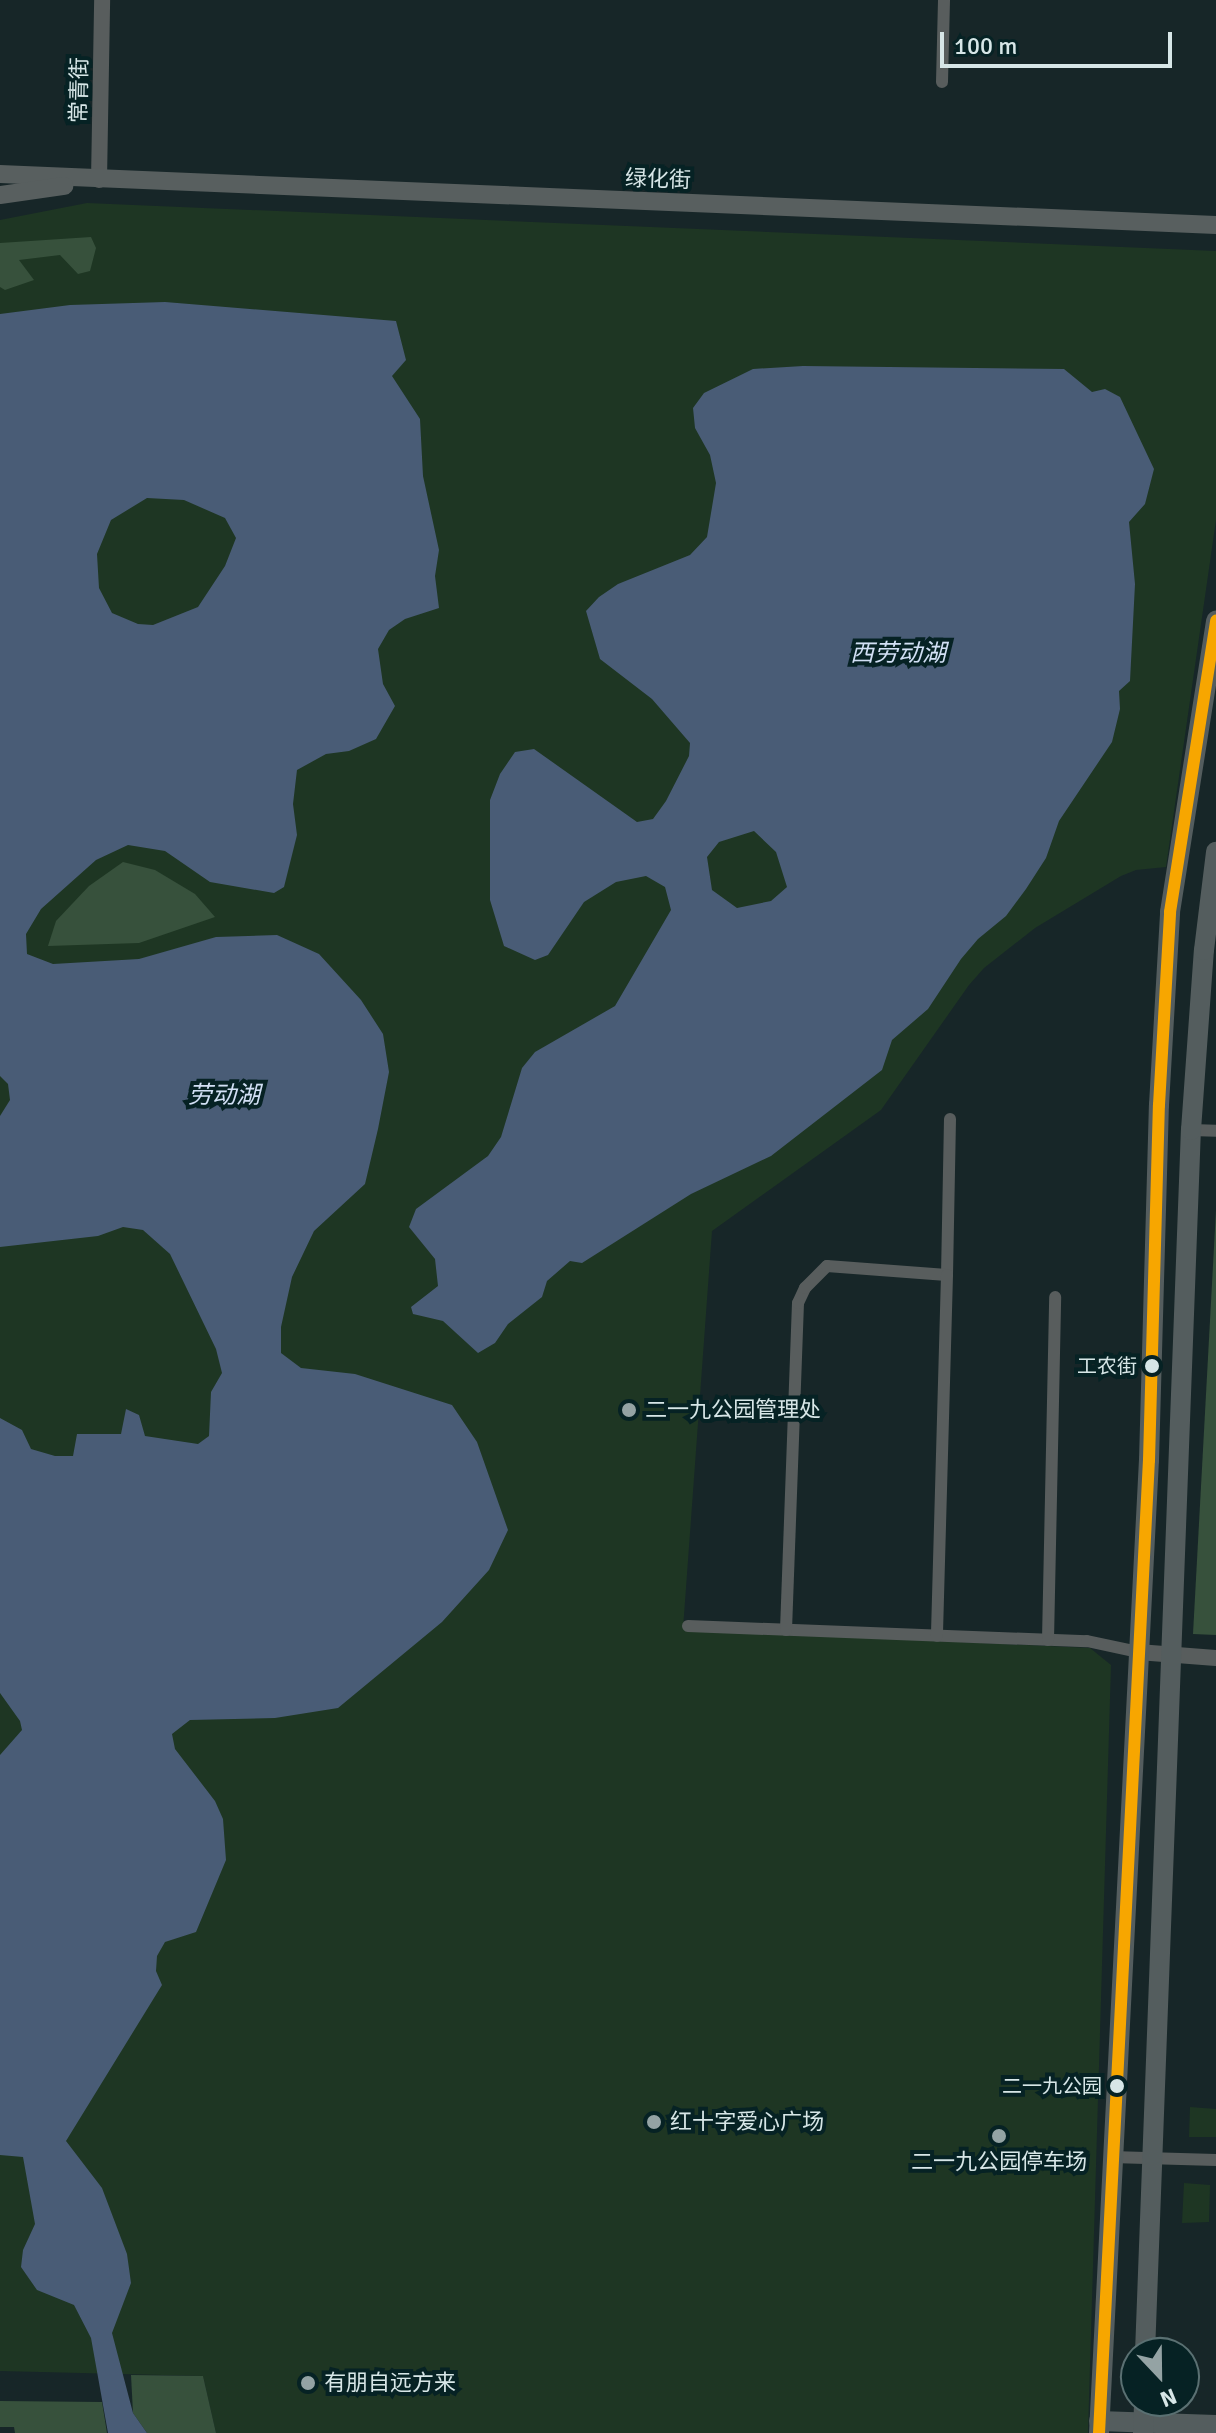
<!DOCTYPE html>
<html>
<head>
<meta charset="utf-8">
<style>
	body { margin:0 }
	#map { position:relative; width:1216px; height:2433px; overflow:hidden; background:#172628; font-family:Signika,"Noto Sans SC",sans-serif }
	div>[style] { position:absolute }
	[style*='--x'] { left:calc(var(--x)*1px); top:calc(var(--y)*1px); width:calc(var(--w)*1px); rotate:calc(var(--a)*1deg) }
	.green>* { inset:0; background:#1e3623 }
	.forest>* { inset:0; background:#37513c }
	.water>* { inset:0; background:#495c76 }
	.minor>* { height:12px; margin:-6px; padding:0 6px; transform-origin:6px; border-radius:6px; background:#585d5d }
	.tertiary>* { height:16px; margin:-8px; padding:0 8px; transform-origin:8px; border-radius:8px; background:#585d5d }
	.secondary>* { height:18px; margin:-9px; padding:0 9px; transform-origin:9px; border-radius:9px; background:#585f5f }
	.primary>* { height:20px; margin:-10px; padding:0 10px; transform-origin:10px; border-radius:10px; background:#545d5e }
	.bus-1>* { height:12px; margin:-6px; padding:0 6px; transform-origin:6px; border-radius:6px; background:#f7a600 }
	.dots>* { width:22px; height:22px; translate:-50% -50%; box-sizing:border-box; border:4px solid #062224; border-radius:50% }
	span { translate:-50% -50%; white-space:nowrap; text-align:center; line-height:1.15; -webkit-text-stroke:8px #062224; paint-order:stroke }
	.bus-label { font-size:20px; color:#d7e6e7 }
	.right { translate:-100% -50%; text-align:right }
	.street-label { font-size:22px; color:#d7e6e7 }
	.poi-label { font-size:22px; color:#d7e6e7 }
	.left { translate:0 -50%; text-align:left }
	.water-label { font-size:24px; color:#d2e0f5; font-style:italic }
	.north { position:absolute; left:1120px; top:2337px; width:80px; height:80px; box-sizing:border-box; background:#062224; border:2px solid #5a7072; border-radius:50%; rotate:158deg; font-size:22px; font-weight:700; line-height:32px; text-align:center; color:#d7e6e7 }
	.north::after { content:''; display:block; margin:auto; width:28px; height:36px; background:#94a3a4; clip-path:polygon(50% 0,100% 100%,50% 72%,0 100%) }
	.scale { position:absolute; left:940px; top:32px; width:232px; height:36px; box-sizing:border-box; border:4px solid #d7e6e7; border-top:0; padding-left:10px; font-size:24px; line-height:28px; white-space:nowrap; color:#d7e6e7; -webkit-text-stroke:6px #062224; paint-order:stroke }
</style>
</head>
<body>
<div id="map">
	<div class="green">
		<div style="clip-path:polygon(87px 203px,1216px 251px,1216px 520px,1166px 867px,1136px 870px,1121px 876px,1035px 928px,984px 968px,969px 985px,881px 1110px,712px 1231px,683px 1629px,1090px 1648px,1111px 1665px,1088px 2433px,216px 2433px,203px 2376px,0 2371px,0 220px)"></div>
		<div style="clip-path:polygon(1190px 2107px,1216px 2109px,1216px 2137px,1189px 2137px)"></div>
		<div style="clip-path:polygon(1184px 2183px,1210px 2185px,1209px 2222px,1182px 2223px)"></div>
	</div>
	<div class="forest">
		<div style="clip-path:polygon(91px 237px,96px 248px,90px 271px,78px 274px,60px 255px,19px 260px,34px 280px,5px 290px,0 287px,0 243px)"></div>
		<div style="clip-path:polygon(123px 862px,155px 870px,195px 894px,215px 917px,139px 943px,48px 946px,56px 921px,89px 886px)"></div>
		<div style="clip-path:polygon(1216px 1210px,1216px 1635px,1193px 1634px)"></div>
		<div style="clip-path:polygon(131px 2375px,203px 2376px,216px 2433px,147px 2433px,133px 2413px)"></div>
		<div style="clip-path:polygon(0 2401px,102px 2402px,107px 2433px,15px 2433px,14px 2427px,0 2427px)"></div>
	</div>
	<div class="water">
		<div style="clip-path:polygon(evenodd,165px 302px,396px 321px,406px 360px,392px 376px,420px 419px,423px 476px,439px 550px,435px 576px,439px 608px,405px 619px,389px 630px,378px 649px,383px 684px,395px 706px,376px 739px,349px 751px,326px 754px,297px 770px,293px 804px,297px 835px,284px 887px,274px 893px,210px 882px,165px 851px,128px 845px,96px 860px,41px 909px,26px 934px,27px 954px,53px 964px,139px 959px,216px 937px,277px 935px,319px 954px,361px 1000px,383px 1034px,389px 1072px,378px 1129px,365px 1184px,314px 1231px,292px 1277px,281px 1327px,281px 1353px,301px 1368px,355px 1374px,452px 1405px,477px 1442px,508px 1530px,489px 1570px,442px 1622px,338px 1708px,275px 1718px,190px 1720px,172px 1734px,175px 1749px,215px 1801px,223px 1819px,226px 1860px,196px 1932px,165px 1942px,157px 1956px,156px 1971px,162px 1985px,66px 2141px,102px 2188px,127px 2254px,131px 2283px,112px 2333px,133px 2413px,147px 2433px,108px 2433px,91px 2338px,74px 2305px,37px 2290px,21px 2267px,23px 2250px,35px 2224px,23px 2157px,0 2155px,0 1755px,22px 1730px,20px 1721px,0 1693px,0 1418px,22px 1430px,31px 1449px,55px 1456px,73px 1456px,77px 1434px,121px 1434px,126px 1409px,139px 1415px,145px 1436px,198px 1444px,209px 1436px,211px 1392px,222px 1373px,216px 1349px,170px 1254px,143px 1230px,123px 1227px,98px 1236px,0 1247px,0 1116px,10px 1100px,8px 1084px,0 1076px,0 314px,70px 305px,165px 302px,147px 498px,184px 500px,225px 518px,236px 538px,225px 566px,198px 607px,153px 625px,138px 624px,112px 613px,99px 588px,97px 554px,111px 520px,147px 498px)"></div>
		<div style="clip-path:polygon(evenodd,803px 366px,1064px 369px,1092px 392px,1105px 389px,1120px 397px,1154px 469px,1145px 504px,1129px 522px,1135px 584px,1130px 681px,1119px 691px,1120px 709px,1112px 742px,1059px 821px,1046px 858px,1026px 889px,1006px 916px,978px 939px,961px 959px,928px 1009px,892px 1040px,882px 1070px,771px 1156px,691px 1194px,582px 1263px,570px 1261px,547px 1281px,542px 1297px,508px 1324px,495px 1343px,478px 1353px,443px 1321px,413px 1314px,411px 1307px,438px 1286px,435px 1259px,409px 1227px,416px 1209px,488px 1156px,501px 1137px,522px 1068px,535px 1052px,615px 1006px,671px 910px,665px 887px,646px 876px,616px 882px,584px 902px,548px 955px,535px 960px,504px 946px,490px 900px,490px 800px,500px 774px,515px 752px,534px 749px,637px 822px,653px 819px,666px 801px,689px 756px,690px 743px,652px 699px,600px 659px,586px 611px,599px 597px,618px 584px,690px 555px,707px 537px,716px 483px,710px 455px,695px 428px,693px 408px,704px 393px,753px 369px,803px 366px,754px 831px,776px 852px,787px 887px,771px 901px,737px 908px,712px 890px,707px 857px,719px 842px,754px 831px)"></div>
	</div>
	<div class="minor">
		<div style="--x:942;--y:82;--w:82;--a:-88.6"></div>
		<div style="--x:1191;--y:1130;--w:25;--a:2"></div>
		<div style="--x:947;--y:1275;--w:156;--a:-88.9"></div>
		<div style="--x:688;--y:1626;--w:399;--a:2.2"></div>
		<div style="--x:1087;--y:1641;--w:52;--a:12.2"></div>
		<div style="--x:786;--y:1630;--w:327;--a:-87.9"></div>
		<div style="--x:798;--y:1303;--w:17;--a:-65"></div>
		<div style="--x:805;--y:1288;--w:31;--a:-45"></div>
		<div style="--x:827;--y:1266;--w:120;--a:4.3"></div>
		<div style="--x:947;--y:1275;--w:361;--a:91.6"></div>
		<div style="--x:1048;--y:1640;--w:343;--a:-88.8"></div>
		<div style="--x:1111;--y:2157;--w:105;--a:1.6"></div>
	</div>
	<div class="tertiary">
		<div style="--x:99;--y:180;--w:180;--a:-89"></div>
		<div style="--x:1138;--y:1652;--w:78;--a:4.4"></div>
	</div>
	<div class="secondary">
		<div style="--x:0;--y:174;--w:1217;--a:2.4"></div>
		<div style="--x:0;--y:195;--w:65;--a:-8"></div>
	</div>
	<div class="primary">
		<div style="--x:1145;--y:2353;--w:1224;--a:-87.85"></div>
		<div style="--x:1191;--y:1130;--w:180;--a:-85.9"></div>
		<div style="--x:1204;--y:950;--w:99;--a:-83"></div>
		<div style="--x:1099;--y:2421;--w:117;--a:2"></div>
		<div style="--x:1099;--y:2433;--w:974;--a:-87.06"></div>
		<div style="--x:1149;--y:1460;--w:355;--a:-88.4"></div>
		<div style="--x:1159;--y:1105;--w:193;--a:-86.7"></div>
		<div style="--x:1170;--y:912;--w:295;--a:-81"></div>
		<div style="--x:1143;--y:2433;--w:32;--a:-88"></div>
	</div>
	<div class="bus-1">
		<div style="--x:1099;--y:2433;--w:974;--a:-87.06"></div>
		<div style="--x:1149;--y:1460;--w:355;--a:-88.4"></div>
		<div style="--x:1159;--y:1105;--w:193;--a:-86.7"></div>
		<div style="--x:1170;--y:912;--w:295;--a:-81"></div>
	</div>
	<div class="dots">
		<div style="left:1152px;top:1366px;background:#d7e6e7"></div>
		<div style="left:629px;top:1410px;background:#94a3a4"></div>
		<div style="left:1117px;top:2086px;background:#d7e6e7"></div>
		<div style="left:654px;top:2122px;background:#94a3a4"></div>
		<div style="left:999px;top:2136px;background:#94a3a4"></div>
		<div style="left:308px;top:2383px;background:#94a3a4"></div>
	</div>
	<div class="bus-label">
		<span class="right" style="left:1137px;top:1366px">工农街</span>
		<span class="right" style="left:1102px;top:2086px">二一九公园</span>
	</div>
	<div class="street-label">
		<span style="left:79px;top:90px;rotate:-89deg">常青街</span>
		<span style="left:658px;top:179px;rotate:2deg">绿化街</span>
	</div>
	<div class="poi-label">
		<span class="left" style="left:645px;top:1410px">二一九公园管理处</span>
		<span class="left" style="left:670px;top:2122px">红十字爱心广场</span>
		<span style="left:999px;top:2162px">二一九公园停车场</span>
		<span class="left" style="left:324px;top:2383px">有朋自远方来</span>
	</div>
	<div class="water-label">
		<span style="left:898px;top:654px">西劳动湖</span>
		<span style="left:224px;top:1096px">劳动湖</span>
	</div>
	<div class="north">N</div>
	<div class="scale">100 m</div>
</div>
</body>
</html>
